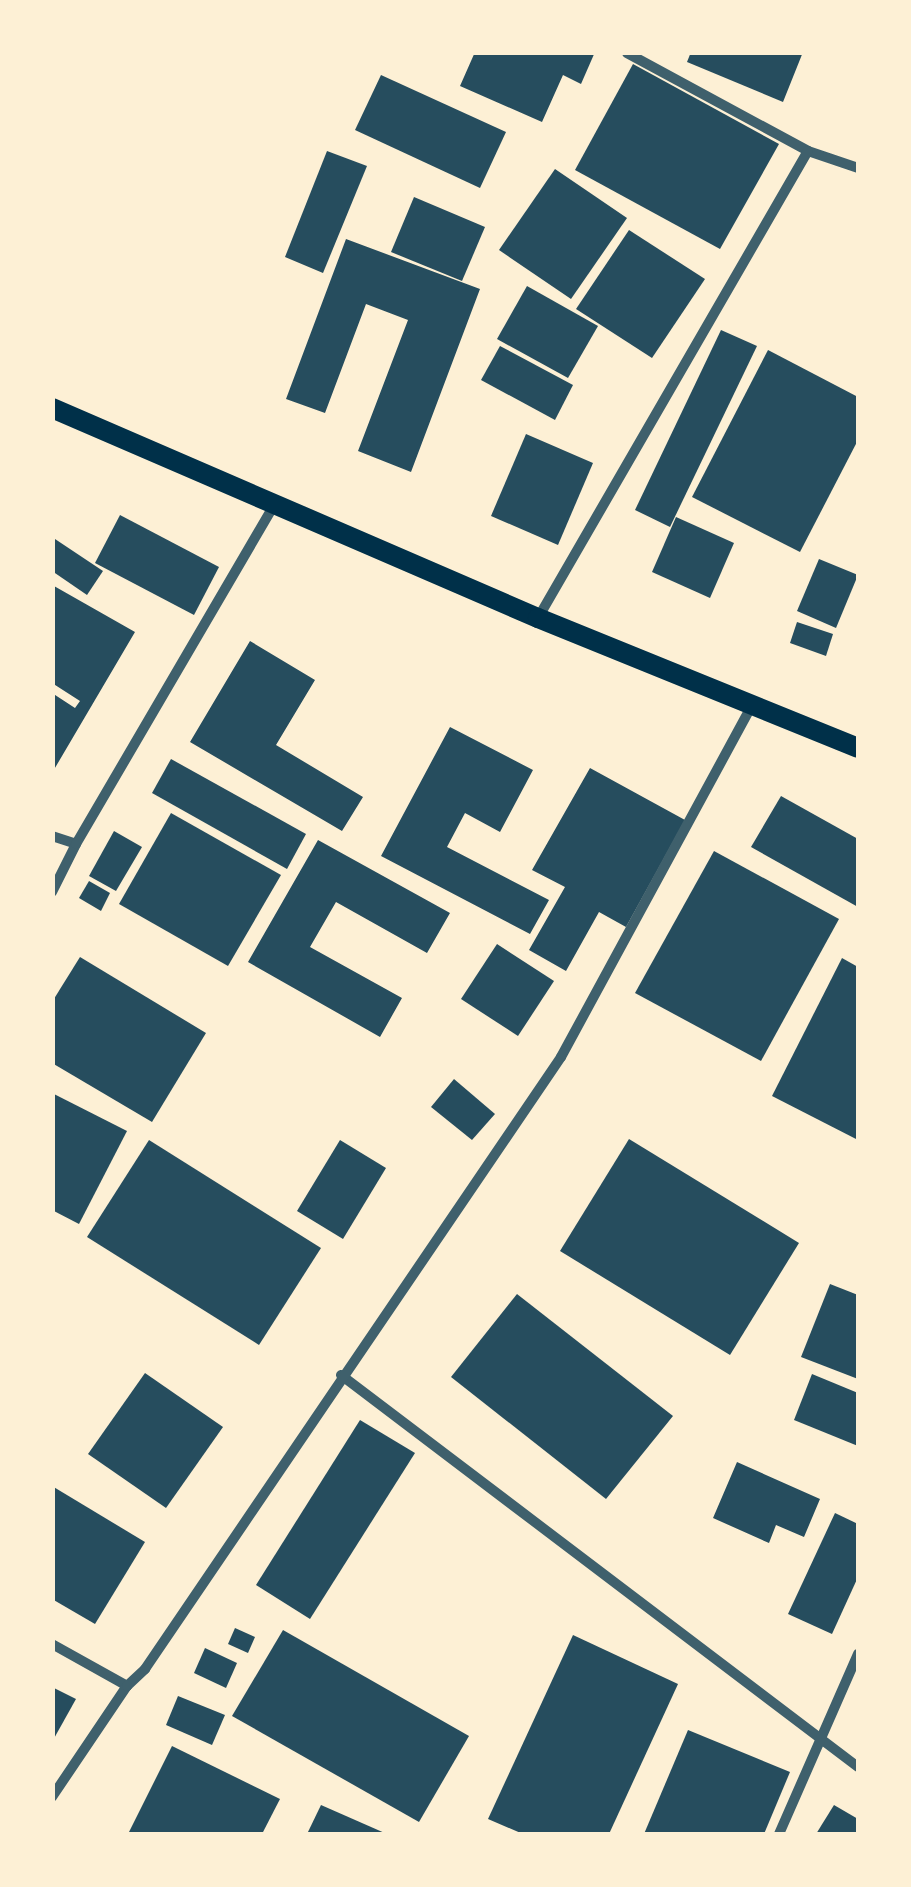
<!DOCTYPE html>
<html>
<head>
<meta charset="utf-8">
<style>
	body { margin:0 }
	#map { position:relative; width:911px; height:1887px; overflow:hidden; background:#fdf0d5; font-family:"Sofia Sans Condensed",sans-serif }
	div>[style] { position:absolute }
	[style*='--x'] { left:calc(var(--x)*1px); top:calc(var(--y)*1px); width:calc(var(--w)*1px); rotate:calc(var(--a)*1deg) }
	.building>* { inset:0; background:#264d5e }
	.minor>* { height:10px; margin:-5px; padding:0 5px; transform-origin:5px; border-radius:5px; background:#3f606c }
	.secondary>* { height:20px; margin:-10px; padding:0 10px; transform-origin:10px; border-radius:10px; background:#003049 }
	span { translate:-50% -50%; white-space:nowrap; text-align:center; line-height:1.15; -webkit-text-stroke:8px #fdf0d5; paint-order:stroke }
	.frame { position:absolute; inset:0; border:55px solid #fdf0d5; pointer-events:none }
</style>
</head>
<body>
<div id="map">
	<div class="building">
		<div style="clip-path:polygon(475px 52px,595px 52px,581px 84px,563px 75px,542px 122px,460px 86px)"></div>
		<div style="clip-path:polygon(691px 52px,803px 52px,783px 102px,687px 62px)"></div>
		<div style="clip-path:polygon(633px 64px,779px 144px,720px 249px,575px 170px)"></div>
		<div style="clip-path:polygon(381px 75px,506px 132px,480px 188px,355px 130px)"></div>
		<div style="clip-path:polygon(327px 151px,367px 166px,323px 273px,285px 257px)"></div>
		<div style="clip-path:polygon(555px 169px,627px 218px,571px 299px,499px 250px)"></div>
		<div style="clip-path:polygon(414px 197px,485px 227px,462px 281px,391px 252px)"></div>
		<div style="clip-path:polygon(629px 230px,705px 279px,652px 358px,576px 309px)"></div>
		<div style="clip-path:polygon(346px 239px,480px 289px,411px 472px,358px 451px,408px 320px,366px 304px,325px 413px,286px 399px)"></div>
		<div style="clip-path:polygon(527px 286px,598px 326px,568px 378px,497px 339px)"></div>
		<div style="clip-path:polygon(721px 330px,757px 346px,670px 527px,635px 510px)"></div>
		<div style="clip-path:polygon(500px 346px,573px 385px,555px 420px,481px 380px)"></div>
		<div style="clip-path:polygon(768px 350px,858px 397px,858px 440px,800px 552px,692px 497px)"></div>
		<div style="clip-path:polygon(526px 434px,593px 463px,558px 545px,491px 516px)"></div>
		<div style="clip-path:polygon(120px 515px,219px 567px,194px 615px,95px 563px)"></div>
		<div style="clip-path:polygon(676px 517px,734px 543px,710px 598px,652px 572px)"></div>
		<div style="clip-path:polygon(52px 537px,103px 571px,87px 595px,52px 571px)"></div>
		<div style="clip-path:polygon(819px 559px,858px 575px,836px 628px,797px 611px)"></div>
		<div style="clip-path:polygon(54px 586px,135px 632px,52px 773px,52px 693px,75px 708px,80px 701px,52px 683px)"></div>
		<div style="clip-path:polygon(797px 622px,833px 634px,826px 656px,790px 643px)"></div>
		<div style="clip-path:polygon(250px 641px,315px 680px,276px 745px,363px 797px,342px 831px,190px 742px)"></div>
		<div style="clip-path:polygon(450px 727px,533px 770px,500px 832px,465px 813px,447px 847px,549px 900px,530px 934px,381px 856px)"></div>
		<div style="clip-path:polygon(171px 759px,306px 834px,287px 869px,152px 793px)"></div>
		<div style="clip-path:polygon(590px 768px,685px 820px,626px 927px,599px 912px,566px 971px,529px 950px,565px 887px,532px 870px)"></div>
		<div style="clip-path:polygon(781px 796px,858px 839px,858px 907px,751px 847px)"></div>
		<div style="clip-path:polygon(171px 813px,281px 875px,228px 966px,119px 904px)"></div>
		<div style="clip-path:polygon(114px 831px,142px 847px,116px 891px,89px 876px)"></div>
		<div style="clip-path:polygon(318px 840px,450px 913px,427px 953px,336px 902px,310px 947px,402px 998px,380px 1037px,248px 962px)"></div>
		<div style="clip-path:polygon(714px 851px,839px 919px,761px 1061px,635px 993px)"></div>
		<div style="clip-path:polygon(89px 881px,110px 893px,101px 911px,79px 898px)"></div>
		<div style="clip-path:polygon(497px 944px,554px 981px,518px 1036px,461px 999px)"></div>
		<div style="clip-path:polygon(80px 957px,206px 1033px,152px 1122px,52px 1063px,52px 1002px)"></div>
		<div style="clip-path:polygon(842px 958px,858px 967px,858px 1140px,772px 1096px)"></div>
		<div style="clip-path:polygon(454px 1079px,495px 1114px,472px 1140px,431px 1107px)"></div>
		<div style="clip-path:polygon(52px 1093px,127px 1131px,79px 1224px,52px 1210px)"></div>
		<div style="clip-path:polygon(629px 1139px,799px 1243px,730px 1355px,560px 1251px)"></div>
		<div style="clip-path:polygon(149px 1140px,321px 1248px,259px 1345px,87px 1237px)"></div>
		<div style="clip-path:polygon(340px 1140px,386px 1168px,343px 1239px,297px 1211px)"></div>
		<div style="clip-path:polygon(830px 1284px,858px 1295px,858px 1379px,801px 1357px)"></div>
		<div style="clip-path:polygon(517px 1294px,673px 1416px,606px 1499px,451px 1377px)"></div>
		<div style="clip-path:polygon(145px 1373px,223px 1427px,166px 1508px,88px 1454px)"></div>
		<div style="clip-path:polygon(812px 1374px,858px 1393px,858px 1446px,794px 1420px)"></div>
		<div style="clip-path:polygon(360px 1420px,415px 1453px,310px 1619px,256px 1585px)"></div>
		<div style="clip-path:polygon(737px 1462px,820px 1499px,804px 1537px,776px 1525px,769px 1543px,713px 1518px)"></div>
		<div style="clip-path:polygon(52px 1486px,145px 1542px,95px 1624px,52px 1599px)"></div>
		<div style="clip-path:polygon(835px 1513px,858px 1524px,858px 1577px,832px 1634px,788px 1614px)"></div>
		<div style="clip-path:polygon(235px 1628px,255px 1637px,248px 1653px,228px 1644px)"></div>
		<div style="clip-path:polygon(283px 1630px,469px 1736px,419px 1822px,232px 1716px)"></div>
		<div style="clip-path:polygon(573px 1635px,678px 1684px,609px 1834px,523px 1834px,488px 1819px)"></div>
		<div style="clip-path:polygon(205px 1648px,237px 1663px,226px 1688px,194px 1673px)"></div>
		<div style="clip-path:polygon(52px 1687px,76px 1699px,52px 1742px)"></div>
		<div style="clip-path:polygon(178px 1696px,225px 1715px,212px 1745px,166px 1725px)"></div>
		<div style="clip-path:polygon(688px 1730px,790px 1772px,764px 1834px,644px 1834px)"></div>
		<div style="clip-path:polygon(172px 1746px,280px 1799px,262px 1834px,128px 1834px)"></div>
		<div style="clip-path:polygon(321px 1805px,387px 1834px,307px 1834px)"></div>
		<div style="clip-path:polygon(834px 1805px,858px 1819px,858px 1834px,816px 1834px)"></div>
	</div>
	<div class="minor">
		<div style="--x:627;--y:53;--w:206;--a:28.4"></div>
		<div style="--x:808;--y:151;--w:53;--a:18.8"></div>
		<div style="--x:538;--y:618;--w:539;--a:-59.97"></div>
		<div style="--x:52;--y:836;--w:25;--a:18"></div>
		<div style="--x:52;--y:892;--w:54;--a:-63.4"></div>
		<div style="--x:76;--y:844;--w:394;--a:-59.7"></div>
		<div style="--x:341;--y:1375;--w:649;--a:37.17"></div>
		<div style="--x:52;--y:1644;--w:86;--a:29.2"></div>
		<div style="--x:52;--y:1797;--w:134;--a:-56"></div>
		<div style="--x:127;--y:1686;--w:25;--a:-43"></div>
		<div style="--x:145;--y:1669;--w:740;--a:-55.79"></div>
		<div style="--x:561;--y:1057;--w:400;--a:-61.5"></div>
		<div style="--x:779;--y:1834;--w:197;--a:-66.3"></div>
	</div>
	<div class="secondary">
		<div style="--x:52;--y:408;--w:529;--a:23.37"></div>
		<div style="--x:538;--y:618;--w:345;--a:22.1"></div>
	</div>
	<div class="frame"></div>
</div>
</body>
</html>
